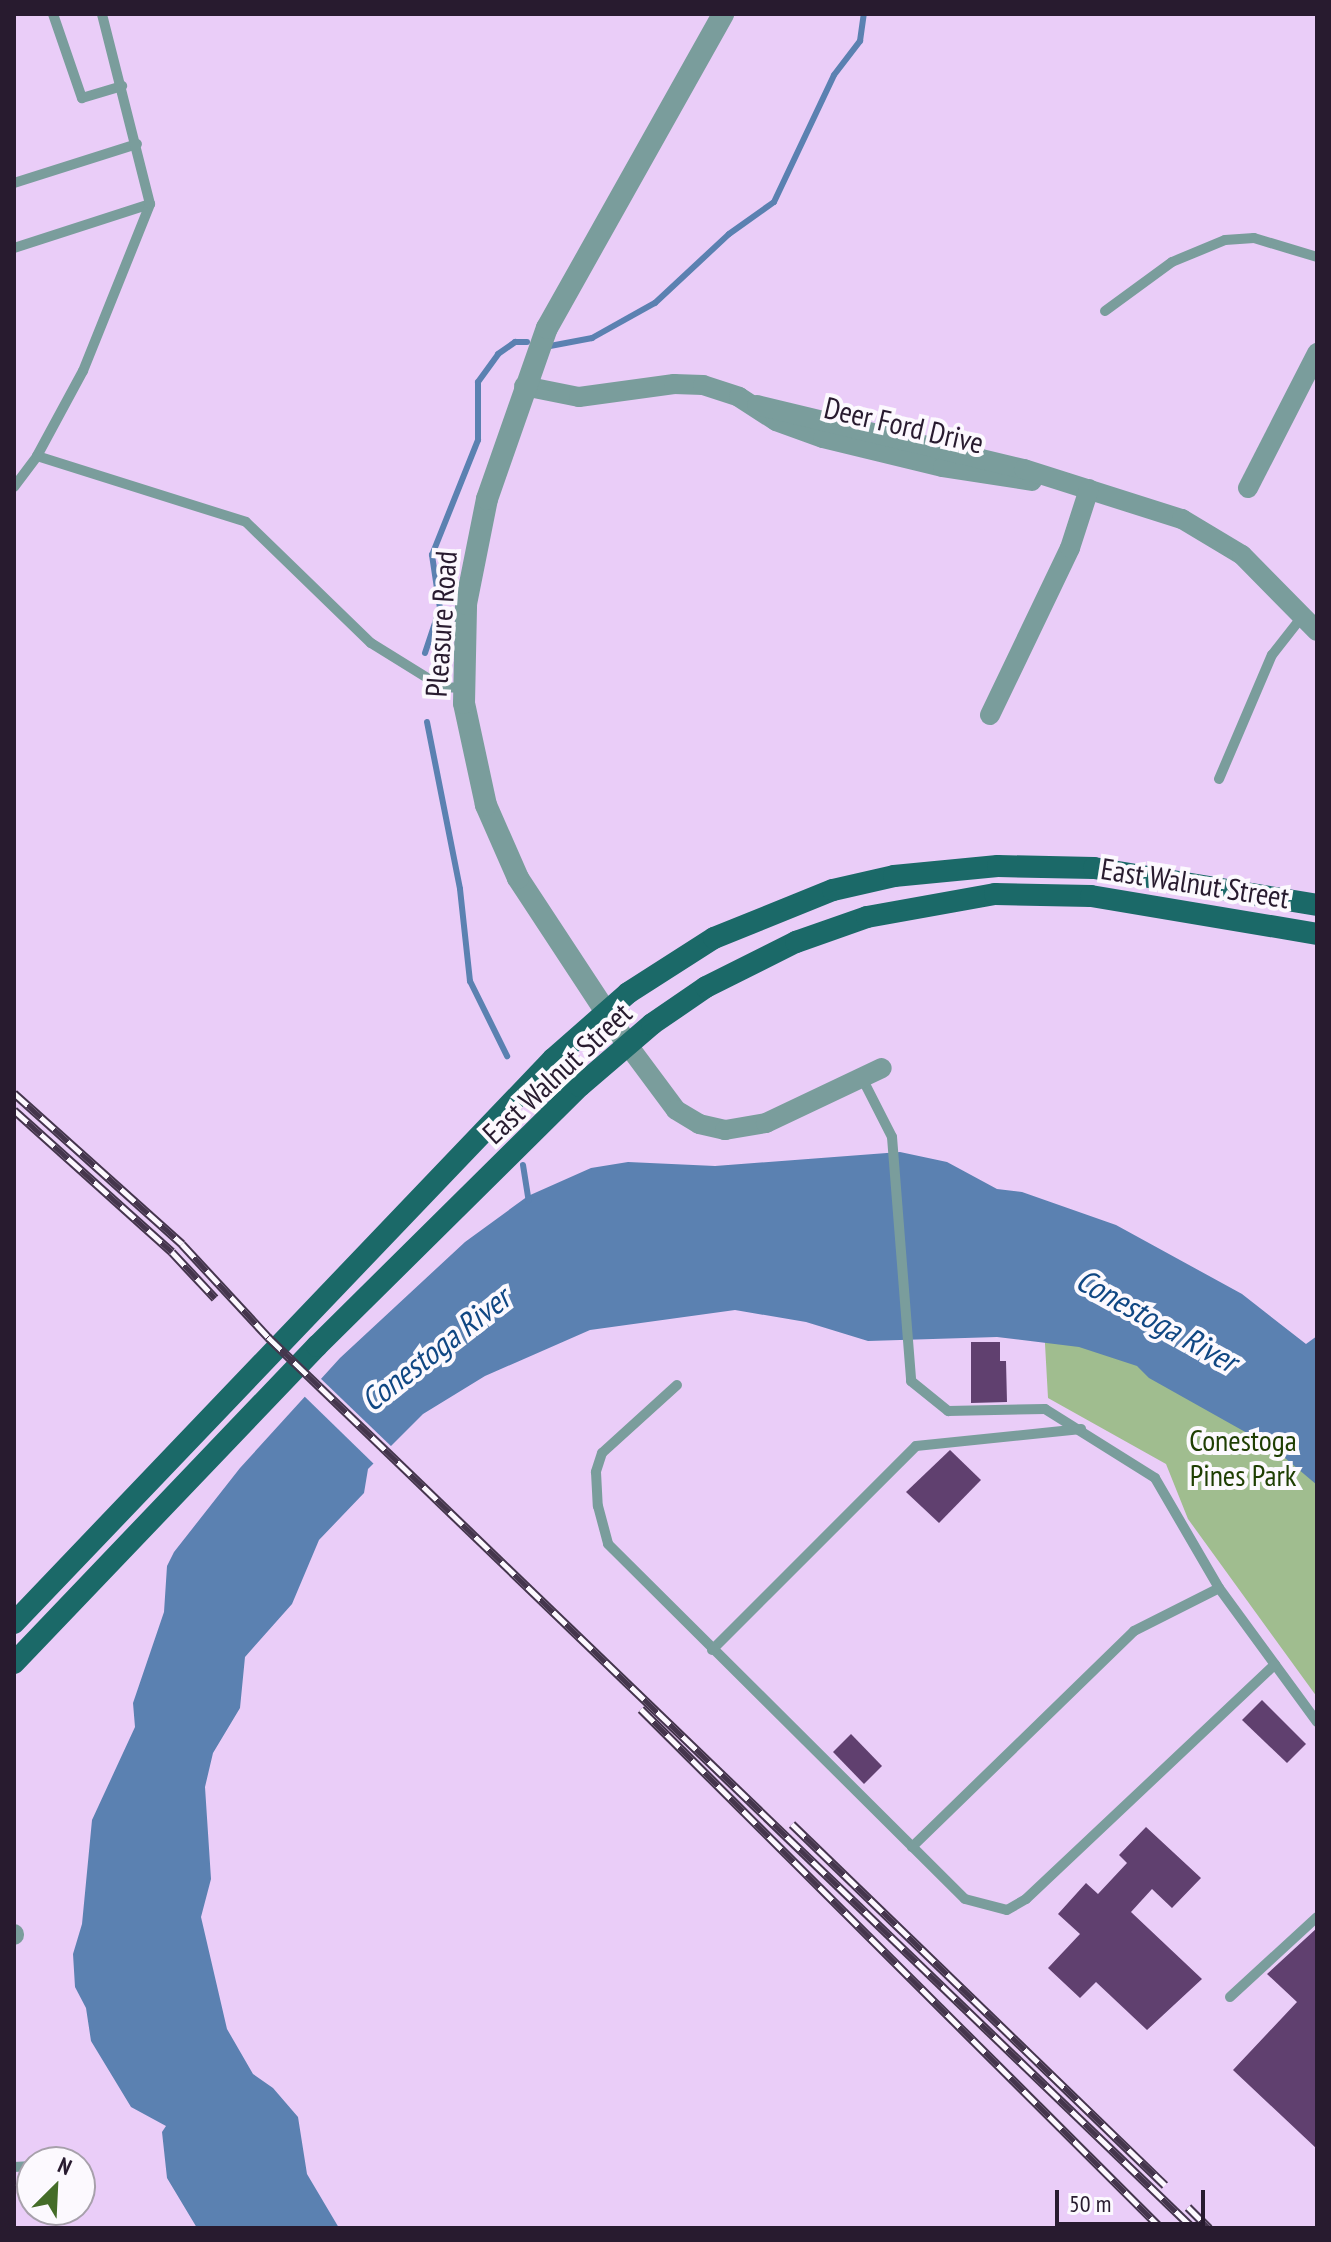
<!DOCTYPE html>
<html>
<head>
<meta charset="utf-8">
<style>
	body { margin:0 }
	#map { position:relative; width:1331px; height:2242px; overflow:hidden; background:#eacdf8; font-family:"PT Sans Narrow",sans-serif }
	div>[style] { position:absolute }
	[style*='--x'] { left:calc(var(--x)*1px); top:calc(var(--y)*1px); width:calc(var(--w)*1px); rotate:calc(var(--a)*1deg) }
	.green>* { inset:0; background:#a0bd8f }
	.water>* { inset:0; background:#5b81b1 }
	.pier>* { inset:0; background:#eacdf8 }
	.stream>* { height:6px; margin:-3px; padding:0 3px; transform-origin:3px; border-radius:3px; background:#5b81b1 }
	.building>* { inset:0; background:#60406f }
	.service>* { height:10px; margin:-5px; padding:0 5px; transform-origin:5px; border-radius:5px; background:#7a9d9c }
	.minor>* { height:20px; margin:-10px; padding:0 10px; transform-origin:10px; border-radius:10px; background:#7a9d9c }
	.tertiary>* { height:22px; margin:-11px; padding:0 11px; transform-origin:11px; border-radius:11px; background:#7a9d9c }
	.primary>* { height:22px; margin:-11px; padding:0 11px; transform-origin:11px; border-radius:11px; background:#1b6968 }
	.rail>* { height:9px; margin-top:-4.5px; transform-origin:0; background:repeating-linear-gradient(90deg,#fcf9fe 0 18px,#45364d 0 36px); box-sizing:border-box; border-block:2px solid #45364d }
	span { translate:-50% -50%; white-space:nowrap; text-align:center; line-height:1.15; -webkit-text-stroke:8px #fcf9fe; paint-order:stroke }
	.street-label { font-size:30px; color:#281b2f }
	.park-label { font-size:30px; color:#1e3e02 }
	.water-label { font-size:32px; color:#104783; font-style:italic }
	.frame { position:absolute; inset:0; border:16px solid #281b2f; pointer-events:none }
	.north { position:absolute; left:16px; top:2146px; width:80px; height:80px; box-sizing:border-box; background:#fcf9fe; border:2px solid #a7a0ab; border-radius:50%; rotate:24deg; font-size:22px; font-weight:700; line-height:32px; text-align:center; color:#281b2f }
	.north::after { content:''; display:block; margin:auto; width:28px; height:36px; background:#446c28; clip-path:polygon(50% 0,100% 100%,50% 72%,0 100%) }
	.scale { position:absolute; left:1055px; top:2190px; width:150px; height:36px; box-sizing:border-box; border:4px solid #281b2f; border-top:0; padding-left:10px; font-size:24px; line-height:28px; white-space:nowrap; color:#281b2f; -webkit-text-stroke:6px #fcf9fe; paint-order:stroke }
</style>
</head>
<body>
<div id="map">
	<div class="green">
		<div style="clip-path:polygon(1041px 1272px,1317px 1418px,1317px 1697px,1188px 1519px,1166px 1464px,1048px 1398px)"></div>
	</div>
	<div class="water">
		<div style="clip-path:polygon(900px 1152px,947px 1162px,997px 1189px,1022px 1192px,1116px 1225px,1242px 1294px,1306px 1344px,1317px 1336px,1317px 1485px,1272px 1447px,1149px 1378px,1137px 1366px,1079px 1347px,997px 1337px,868px 1341px,806px 1322px,735px 1310px,590px 1330px,485px 1376px,423px 1414px,368px 1469px,364px 1493px,319px 1540px,292px 1604px,245px 1657px,240px 1708px,213px 1753px,205px 1787px,211px 1879px,201px 1917px,227px 2029px,253px 2074px,273px 2088px,298px 2117px,307px 2174px,339px 2228px,197px 2228px,167px 2178px,162px 2132px,166px 2126px,131px 2107px,91px 2041px,86px 2008px,75px 1987px,73px 1954px,82px 1924px,92px 1820px,135px 1727px,133px 1703px,164px 1612px,167px 1566px,174px 1552px,240px 1468px,340px 1358px,465px 1242px,528px 1196px,591px 1168px,628px 1162px,715px 1166px)"></div>
	</div>
	<div class="pier">
		<div style="clip-path:polygon(318px 1376px,394px 1449px,377px 1467px,302px 1394px)"></div>
	</div>
	<div class="stream">
		<div style="--x:550;--y:346;--w:43;--a:-10.8"></div>
		<div style="--x:592;--y:338;--w:72;--a:-29.1"></div>
		<div style="--x:655;--y:303;--w:101;--a:-43"></div>
		<div style="--x:729;--y:234;--w:55;--a:-35.4"></div>
		<div style="--x:774;--y:202;--w:140;--a:-64.7"></div>
		<div style="--x:834;--y:75;--w:43;--a:-52.6"></div>
		<div style="--x:860;--y:41;--w:27;--a:-82"></div>
		<div style="--x:425;--y:653;--w:47;--a:-71.6"></div>
		<div style="--x:440;--y:608;--w:54;--a:-98.6"></div>
		<div style="--x:432;--y:555;--w:124;--a:-68.2"></div>
		<div style="--x:478;--y:440;--w:58;--a:-90"></div>
		<div style="--x:478;--y:382;--w:34;--a:-54"></div>
		<div style="--x:498;--y:354;--w:21;--a:-35"></div>
		<div style="--x:515;--y:342;--w:12;--a:0"></div>
		<div style="--x:427;--y:722;--w:170;--a:78.8"></div>
		<div style="--x:460;--y:889;--w:93;--a:83.8"></div>
		<div style="--x:470;--y:981;--w:84;--a:63.7"></div>
		<div style="--x:523;--y:1165;--w:36;--a:81"></div>
	</div>
	<div class="building">
		<div style="clip-path:polygon(971px 1342px,1000px 1342px,1000px 1361px,1006px 1361px,1007px 1402px,971px 1403px)"></div>
		<div style="clip-path:polygon(950px 1450px,981px 1480px,939px 1523px,906px 1492px)"></div>
		<div style="clip-path:polygon(1262px 1700px,1306px 1744px,1287px 1763px,1242px 1720px)"></div>
		<div style="clip-path:polygon(851px 1734px,882px 1766px,864px 1784px,833px 1752px)"></div>
		<div style="clip-path:polygon(1146px 1827px,1201px 1878px,1172px 1908px,1152px 1889px,1131px 1912px,1202px 1979px,1147px 2030px,1096px 1982px,1080px 1998px,1048px 1968px,1080px 1934px,1058px 1914px,1086px 1883px,1098px 1894px,1127px 1863px,1119px 1855px)"></div>
		<div style="clip-path:polygon(1317px 1928px,1317px 2149px,1233px 2070px,1297px 2002px,1267px 1974px)"></div>
	</div>
	<div class="service">
		<div style="--x:53;--y:14;--w:89;--a:71"></div>
		<div style="--x:82;--y:98;--w:42;--a:-16.7"></div>
		<div style="--x:14;--y:183;--w:129;--a:-17.6"></div>
		<div style="--x:14;--y:248;--w:143;--a:-17.9"></div>
		<div style="--x:1105;--y:311;--w:83;--a:-36.2"></div>
		<div style="--x:1172;--y:262;--w:57;--a:-22.5"></div>
		<div style="--x:1225;--y:240;--w:29;--a:-4"></div>
		<div style="--x:1254;--y:238;--w:66;--a:16.8"></div>
		<div style="--x:37;--y:456;--w:219;--a:17.5"></div>
		<div style="--x:246;--y:522;--w:174;--a:44.1"></div>
		<div style="--x:371;--y:643;--w:84;--a:31.8"></div>
		<div style="--x:442;--y:687;--w:21;--a:3"></div>
		<div style="--x:14;--y:487;--w:39;--a:-53"></div>
		<div style="--x:37;--y:456;--w:97;--a:-61.6"></div>
		<div style="--x:83;--y:371;--w:180;--a:-68.1"></div>
		<div style="--x:150;--y:204;--w:196;--a:-104.2"></div>
		<div style="--x:1219;--y:779;--w:135;--a:-66.9"></div>
		<div style="--x:1272;--y:655;--w:47;--a:-51.9"></div>
		<div style="--x:863;--y:1080;--w:64;--a:63"></div>
		<div style="--x:892;--y:1137;--w:245;--a:85.5"></div>
		<div style="--x:911;--y:1381;--w:48;--a:39"></div>
		<div style="--x:948;--y:1411;--w:97;--a:-1.2"></div>
		<div style="--x:1045;--y:1409;--w:130;--a:32.1"></div>
		<div style="--x:1155;--y:1478;--w:127;--a:59.8"></div>
		<div style="--x:1219;--y:1588;--w:166;--a:53.8"></div>
		<div style="--x:677;--y:1385;--w:101;--a:137.8"></div>
		<div style="--x:602;--y:1453;--w:20;--a:108"></div>
		<div style="--x:596;--y:1472;--w:34;--a:87"></div>
		<div style="--x:598;--y:1506;--w:39;--a:75"></div>
		<div style="--x:608;--y:1544;--w:503;--a:44.84"></div>
		<div style="--x:965;--y:1899;--w:43;--a:14.7"></div>
		<div style="--x:1007;--y:1910;--w:22;--a:-30"></div>
		<div style="--x:1026;--y:1899;--w:342;--a:-43.3"></div>
		<div style="--x:712;--y:1650;--w:288;--a:-45"></div>
		<div style="--x:916;--y:1446;--w:166;--a:-5.9"></div>
		<div style="--x:912;--y:1847;--w:310;--a:-44.2"></div>
		<div style="--x:1134;--y:1631;--w:95;--a:-26.8"></div>
		<div style="--x:1230;--y:1997;--w:118;--a:-42.6"></div>
		<div style="--x:14;--y:2167;--w:18;--a:-3"></div>
	</div>
	<div class="minor">
		<div style="--x:524;--y:386;--w:56;--a:11.3"></div>
		<div style="--x:579;--y:397;--w:96;--a:-7.8"></div>
		<div style="--x:674;--y:384;--w:29;--a:2"></div>
		<div style="--x:703;--y:385;--w:38;--a:18"></div>
		<div style="--x:739;--y:397;--w:44;--a:33"></div>
		<div style="--x:776;--y:421;--w:50;--a:19.9"></div>
		<div style="--x:823;--y:438;--w:123;--a:13.6"></div>
		<div style="--x:943;--y:467;--w:90;--a:8.9"></div>
		<div style="--x:757;--y:405;--w:275;--a:13.5"></div>
		<div style="--x:1024;--y:469;--w:166;--a:17.6"></div>
		<div style="--x:1182;--y:519;--w:70;--a:31"></div>
		<div style="--x:1242;--y:555;--w:107;--a:45.4"></div>
		<div style="--x:1248;--y:488;--w:152;--a:-62.9"></div>
		<div style="--x:990;--y:715;--w:185;--a:-64.4"></div>
		<div style="--x:1070;--y:548;--w:62;--a:-72.1"></div>
		<div style="--x:627;--y:1044;--w:82;--a:53.4"></div>
		<div style="--x:676;--y:1110;--w:27;--a:31"></div>
		<div style="--x:699;--y:1124;--w:27;--a:13"></div>
		<div style="--x:725;--y:1130;--w:42;--a:-9.7"></div>
		<div style="--x:766;--y:1123;--w:128;--a:-25.4"></div>
		<div style="--x:14;--y:1935;--w:1;--a:-90"></div>
	</div>
	<div class="tertiary">
		<div style="--x:627;--y:1044;--w:199;--a:-123.3"></div>
		<div style="--x:518;--y:878;--w:80;--a:-113.7"></div>
		<div style="--x:486;--y:805;--w:104;--a:-102.2"></div>
		<div style="--x:464;--y:703;--w:99;--a:-88.8"></div>
		<div style="--x:466;--y:604;--w:107;--a:-78.7"></div>
		<div style="--x:487;--y:499;--w:181;--a:-70.7"></div>
		<div style="--x:547;--y:328;--w:360;--a:-60.7"></div>
	</div>
	<div class="primary">
		<div style="--x:14;--y:1623;--w:780;--a:-46.3"></div>
		<div style="--x:553;--y:1059;--w:100;--a:-41.3"></div>
		<div style="--x:628;--y:993;--w:102;--a:-32.6"></div>
		<div style="--x:714;--y:938;--w:128;--a:-22"></div>
		<div style="--x:833;--y:890;--w:63;--a:-12.9"></div>
		<div style="--x:894;--y:876;--w:104;--a:-5.5"></div>
		<div style="--x:998;--y:866;--w:96;--a:1.2"></div>
		<div style="--x:1094;--y:868;--w:226;--a:9.4"></div>
		<div style="--x:14;--y:1663;--w:439;--a:-46.3"></div>
		<div style="--x:317;--y:1346;--w:370;--a:-44.7"></div>
		<div style="--x:580;--y:1086;--w:95;--a:-40.7"></div>
		<div style="--x:652;--y:1024;--w:65;--a:-34.4"></div>
		<div style="--x:706;--y:987;--w:101;--a:-26.6"></div>
		<div style="--x:796;--y:942;--w:75;--a:-19.4"></div>
		<div style="--x:867;--y:917;--w:130;--a:-10.2"></div>
		<div style="--x:995;--y:894;--w:96;--a:1.2"></div>
		<div style="--x:1091;--y:896;--w:229;--a:9.5"></div>
	</div>
	<div class="rail">
		<div style="--x:14;--y:1093;--w:226;--a:41.9"></div>
		<div style="--x:182;--y:1244;--w:127;--a:47.2"></div>
		<div style="--x:268;--y:1337;--w:1284;--a:43.93"></div>
		<div style="--x:14;--y:1110;--w:212;--a:41.9"></div>
		<div style="--x:172;--y:1252;--w:63;--a:46.9"></div>
		<div style="--x:641;--y:1709;--w:735;--a:44.94"></div>
		<div style="--x:792;--y:1824;--w:519;--a:44.06"></div>
		<div style="--x:1188;--y:2207;--w:30;--a:45"></div>
	</div>
	<div class="street-label">
		<span style="left:904px;top:425px;rotate:13deg">Deer Ford Drive</span>
		<span style="left:441px;top:624px;rotate:-86deg">Pleasure Road</span>
		<span style="left:1195px;top:883px;rotate:9deg">East Walnut Street</span>
		<span style="left:557px;top:1073px;rotate:-43deg">East Walnut Street</span>
	</div>
	<div class="park-label">
		<span style="left:1243px;top:1457px">Conestoga<br>Pines Park</span>
	</div>
	<div class="water-label">
		<span style="left:1157px;top:1320px;rotate:29deg">Conestoga River</span>
		<span style="left:435px;top:1349px;rotate:-38deg">Conestoga River</span>
	</div>
	<div class="frame"></div>
	<div class="north">N</div>
	<div class="scale">50 m</div>
</div>
</body>
</html>
